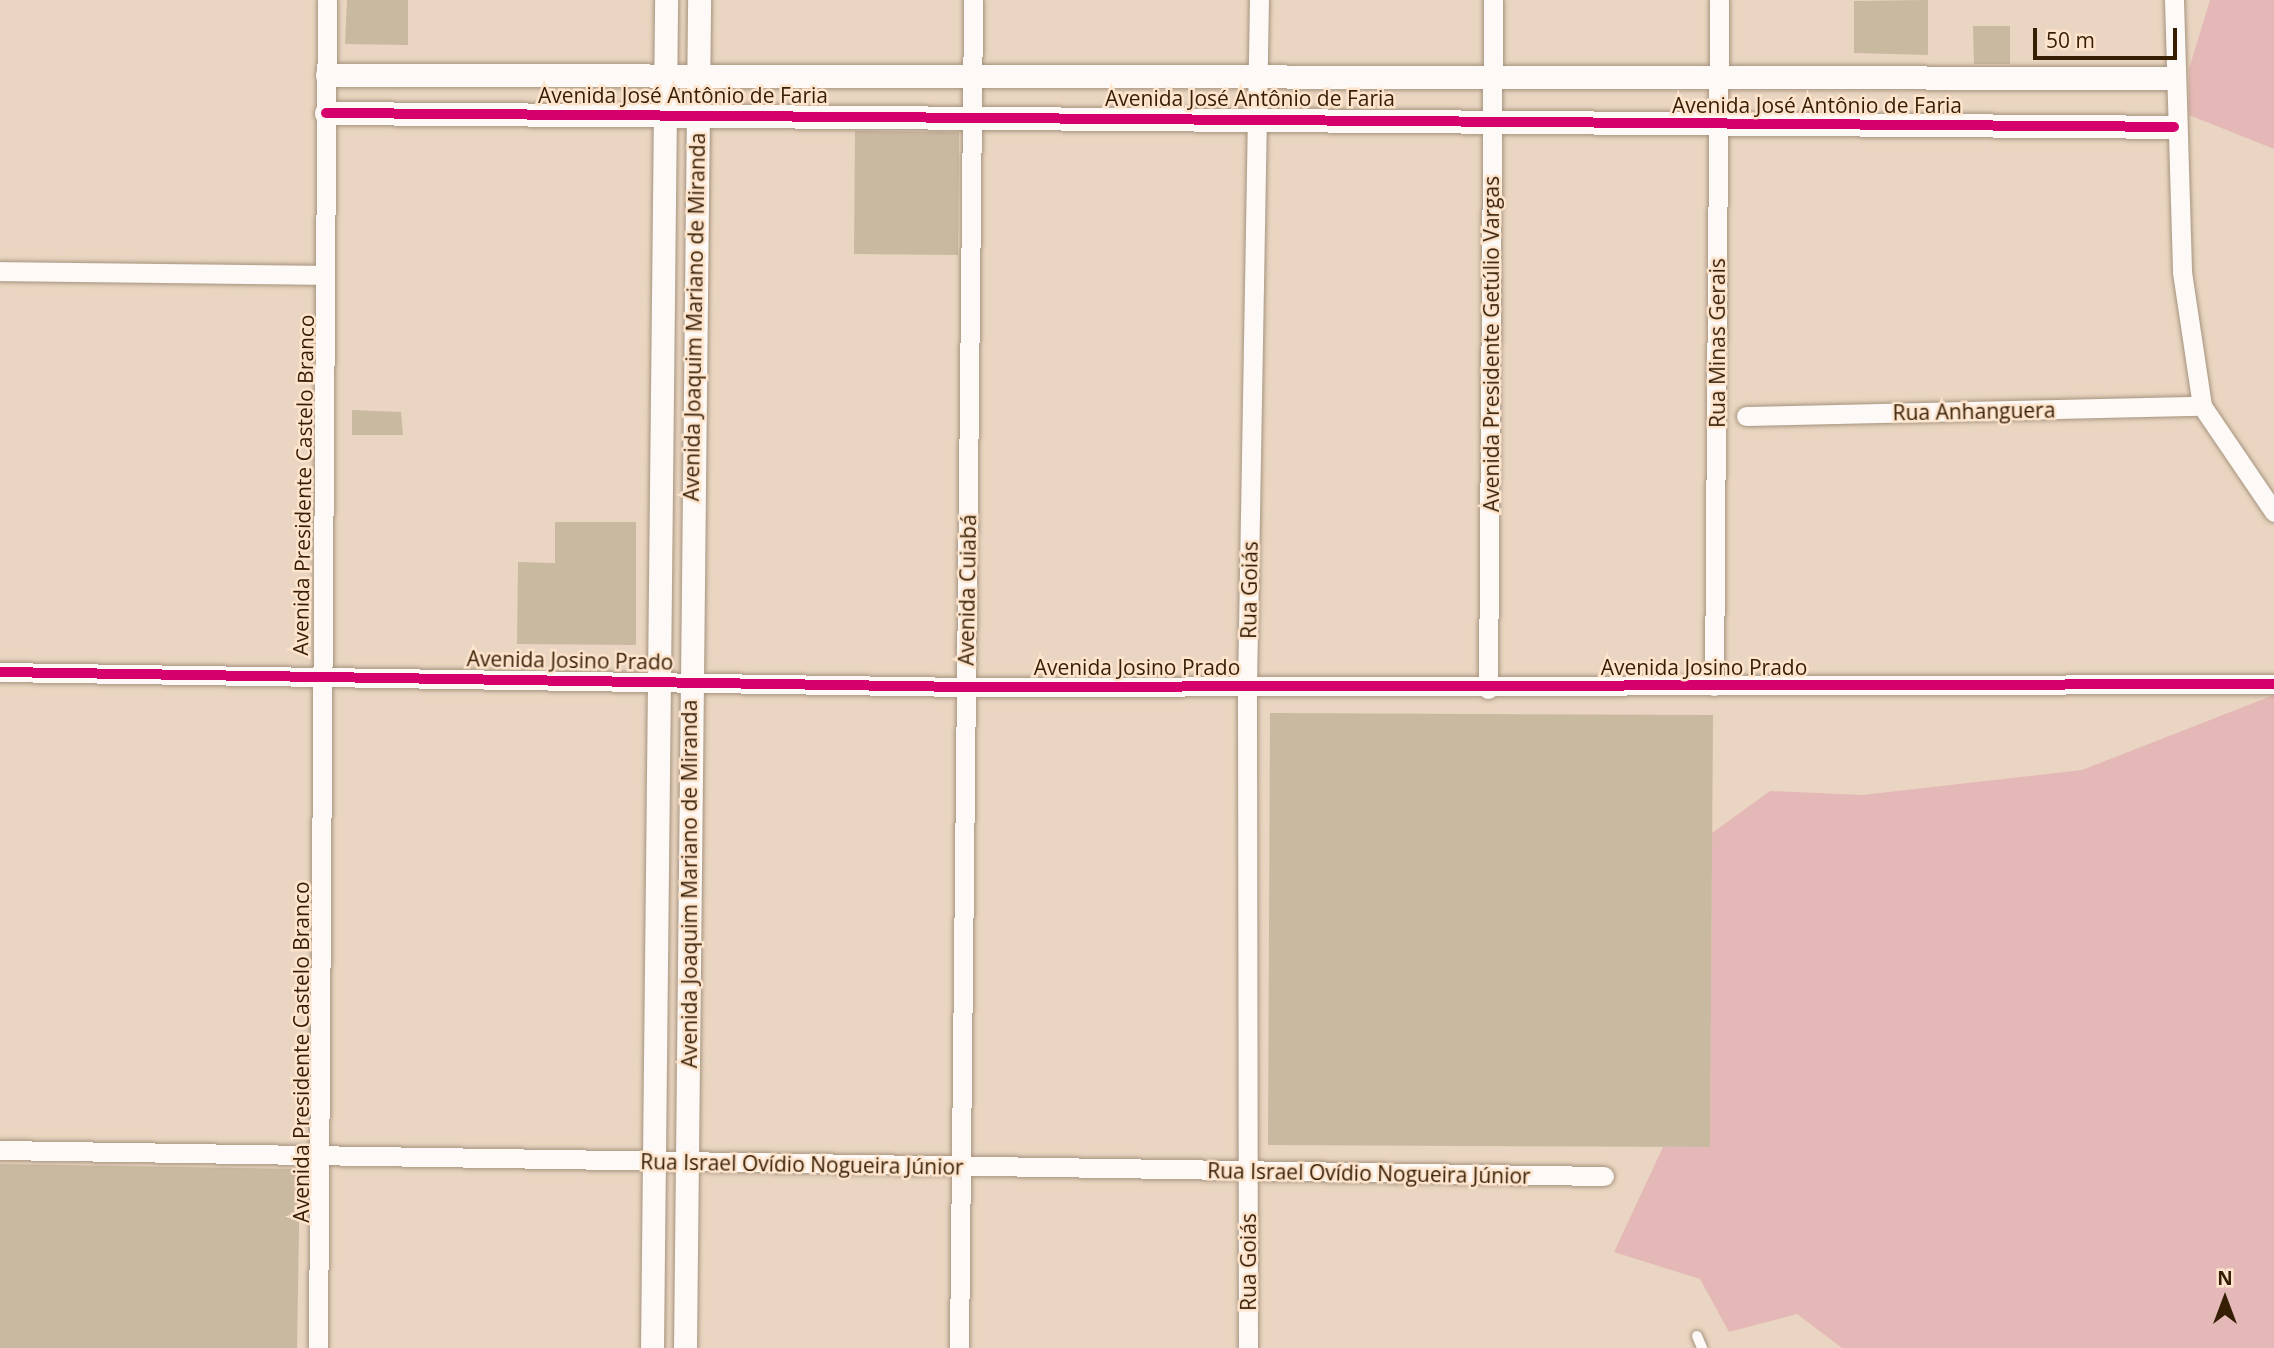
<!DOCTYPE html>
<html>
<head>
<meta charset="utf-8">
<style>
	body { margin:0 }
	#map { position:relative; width:2274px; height:1348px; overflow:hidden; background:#e9d5c1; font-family:"Open Sans",sans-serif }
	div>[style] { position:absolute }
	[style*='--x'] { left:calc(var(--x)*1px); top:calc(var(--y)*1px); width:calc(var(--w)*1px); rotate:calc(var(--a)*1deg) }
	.green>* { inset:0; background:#e4b8b6 }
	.building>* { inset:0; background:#c9b9a1 }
	.roads { filter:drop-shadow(0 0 2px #a6937d) drop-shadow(0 0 2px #a6937d) }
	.service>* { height:10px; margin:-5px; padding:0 5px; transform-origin:5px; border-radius:5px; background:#fcf9f6 }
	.minor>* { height:19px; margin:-9.5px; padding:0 9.5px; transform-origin:9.5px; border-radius:9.5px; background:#fcf9f6 }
	.tertiary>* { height:23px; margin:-11.5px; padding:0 11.5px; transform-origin:11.5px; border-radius:11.5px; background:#fcf9f6 }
	.cycleway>* { height:10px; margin:-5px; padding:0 5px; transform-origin:5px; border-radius:5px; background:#d6006c }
	span { translate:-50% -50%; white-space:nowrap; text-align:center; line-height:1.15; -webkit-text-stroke:5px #fee4cc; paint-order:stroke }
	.street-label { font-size:21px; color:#351e04 }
	.north { position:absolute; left:2190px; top:1264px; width:70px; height:70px; -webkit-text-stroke:5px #fee4cc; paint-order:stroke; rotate:0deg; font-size:19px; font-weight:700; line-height:28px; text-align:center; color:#351e04 }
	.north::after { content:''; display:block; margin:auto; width:24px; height:32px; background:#351e04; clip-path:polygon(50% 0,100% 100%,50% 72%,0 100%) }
	.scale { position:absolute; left:2033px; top:28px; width:144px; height:32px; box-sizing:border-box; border:4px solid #351e04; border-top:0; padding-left:9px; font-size:21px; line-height:24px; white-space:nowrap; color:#351e04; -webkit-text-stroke:5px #fee4cc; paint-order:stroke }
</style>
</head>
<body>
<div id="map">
	<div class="green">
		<div style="clip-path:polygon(2210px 0,2274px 0,2274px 149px,2189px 115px,2189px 69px)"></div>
		<div style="clip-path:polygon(2274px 695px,2274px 1348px,1842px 1348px,1797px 1314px,1729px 1332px,1700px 1279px,1614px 1252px,1663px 1147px,1710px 1147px,1712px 833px,1770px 791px,1862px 795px,2082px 770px)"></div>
	</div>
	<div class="building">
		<div style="clip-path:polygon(347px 0,408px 0,408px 45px,345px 44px)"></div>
		<div style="clip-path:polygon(1928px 0,1928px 55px,1854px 53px,1854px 1px)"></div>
		<div style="clip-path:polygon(1973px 26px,2010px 26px,2010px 64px,1974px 64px)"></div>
		<div style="clip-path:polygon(855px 131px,959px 132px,958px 255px,854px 254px)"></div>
		<div style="clip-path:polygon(352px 410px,401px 412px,403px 435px,352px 435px)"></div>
		<div style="clip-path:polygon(555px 522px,636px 522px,636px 645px,517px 644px,518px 562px,555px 563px)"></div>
		<div style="clip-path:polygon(1270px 713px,1713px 715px,1710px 1147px,1268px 1145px)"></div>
		<div style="clip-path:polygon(0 1164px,300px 1169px,297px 1348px,0 1348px)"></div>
	</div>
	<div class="roads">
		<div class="service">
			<div style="--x:1697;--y:1336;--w:13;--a:67"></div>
		</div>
		<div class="minor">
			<div style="--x:2174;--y:0;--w:272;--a:88.3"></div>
			<div style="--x:2182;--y:272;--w:135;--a:81.5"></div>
			<div style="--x:2202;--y:406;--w:128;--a:55.8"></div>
			<div style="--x:0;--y:271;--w:324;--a:0.7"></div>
			<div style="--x:1746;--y:416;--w:456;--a:-1.3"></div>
			<div style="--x:0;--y:672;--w:966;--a:0.89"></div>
			<div style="--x:966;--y:687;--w:1308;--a:-0.13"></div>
			<div style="--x:1714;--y:686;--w:686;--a:-89.58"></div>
			<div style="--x:1488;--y:689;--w:689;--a:-89.58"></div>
			<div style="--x:0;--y:1150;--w:1604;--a:0.93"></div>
			<div style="--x:318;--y:1348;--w:1348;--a:-89.62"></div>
			<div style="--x:959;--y:1348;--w:1348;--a:-89.4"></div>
			<div style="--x:1248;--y:1348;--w:662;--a:-90.09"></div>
			<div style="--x:1247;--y:686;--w:686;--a:-89"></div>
		</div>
		<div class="tertiary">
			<div style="--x:327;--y:75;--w:1846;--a:0.09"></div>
			<div style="--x:326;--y:113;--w:1848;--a:0.43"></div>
			<div style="--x:652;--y:1348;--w:1348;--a:-89.4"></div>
			<div style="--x:685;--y:1348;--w:1348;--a:-89.4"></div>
		</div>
	</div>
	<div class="cycleway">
		<div style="--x:326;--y:113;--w:1848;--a:0.43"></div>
		<div style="--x:0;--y:672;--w:966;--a:0.89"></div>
		<div style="--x:966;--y:687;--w:1308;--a:-0.13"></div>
	</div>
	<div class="street-label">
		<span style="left:683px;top:95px">Avenida José Antônio de Faria</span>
		<span style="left:1250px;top:98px">Avenida José Antônio de Faria</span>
		<span style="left:1817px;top:105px">Avenida José Antônio de Faria</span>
		<span style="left:694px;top:317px;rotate:-89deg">Avenida Joaquim Mariano de Miranda</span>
		<span style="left:1717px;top:343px;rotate:-90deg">Rua Minas Gerais</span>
		<span style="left:1491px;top:344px;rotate:-90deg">Avenida Presidente Getúlio Vargas</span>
		<span style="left:1974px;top:411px;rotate:-1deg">Rua Anhanguera</span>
		<span style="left:303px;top:485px;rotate:-89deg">Avenida Presidente Castelo Branco</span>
		<span style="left:967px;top:590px;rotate:-89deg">Avenida Cuiabá</span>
		<span style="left:1249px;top:590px;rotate:-89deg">Rua Goiás</span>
		<span style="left:570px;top:660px;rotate:1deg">Avenida Josino Prado</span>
		<span style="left:1137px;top:667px">Avenida Josino Prado</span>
		<span style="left:1704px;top:667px">Avenida Josino Prado</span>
		<span style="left:689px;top:884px;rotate:-90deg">Avenida Joaquim Mariano de Miranda</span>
		<span style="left:301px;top:1052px;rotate:-90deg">Avenida Presidente Castelo Branco</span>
		<span style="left:802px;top:1164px;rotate:1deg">Rua Israel Ovídio Nogueira Júnior</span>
		<span style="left:1369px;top:1173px;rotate:1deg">Rua Israel Ovídio Nogueira Júnior</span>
		<span style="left:1248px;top:1262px;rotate:-90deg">Rua Goiás</span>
	</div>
	<div class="north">N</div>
	<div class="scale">50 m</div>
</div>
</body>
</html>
